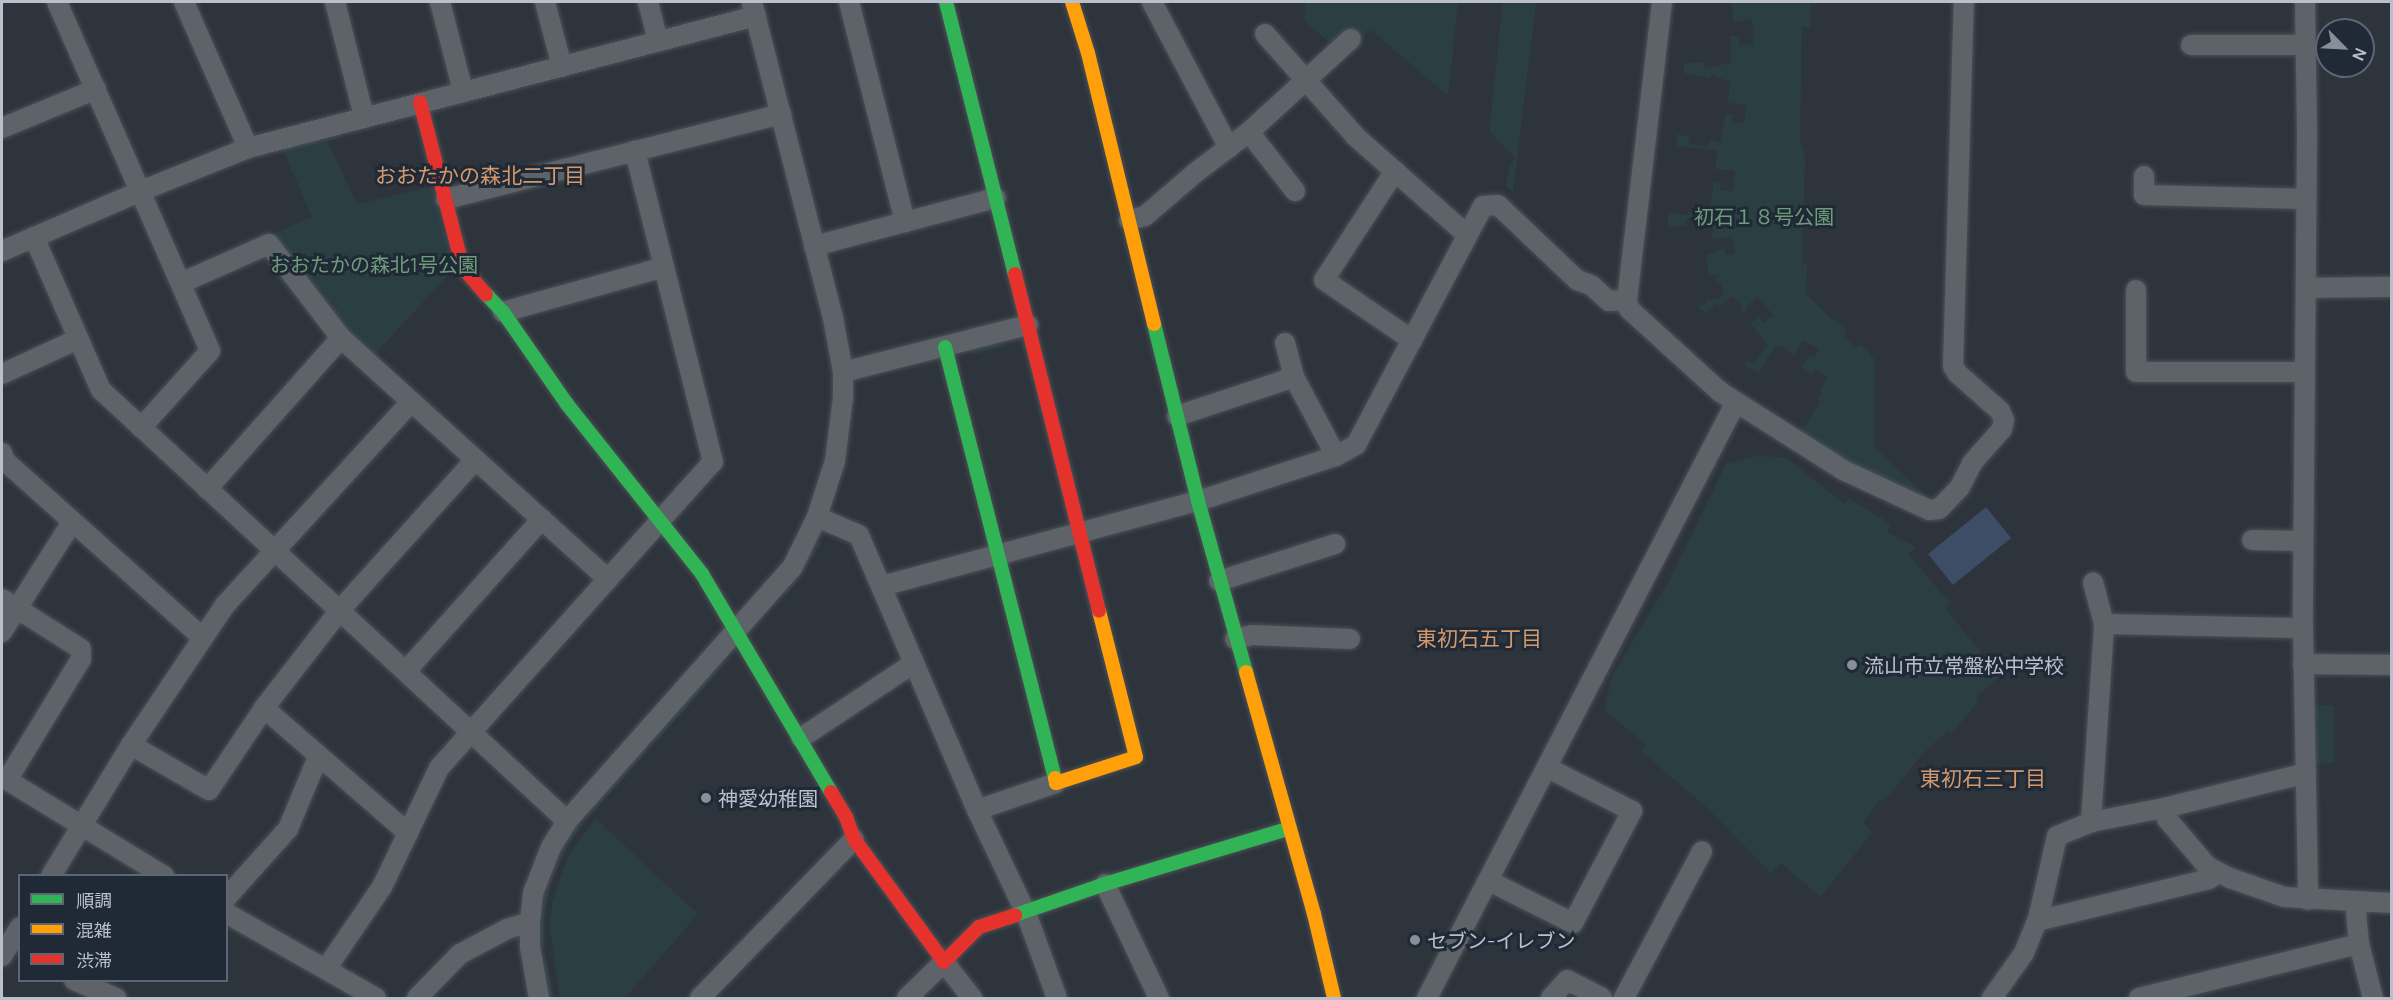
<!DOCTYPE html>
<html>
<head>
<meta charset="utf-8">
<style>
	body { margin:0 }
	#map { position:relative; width:2393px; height:1000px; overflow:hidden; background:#2e343c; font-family:Manrope,"Noto Sans JP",sans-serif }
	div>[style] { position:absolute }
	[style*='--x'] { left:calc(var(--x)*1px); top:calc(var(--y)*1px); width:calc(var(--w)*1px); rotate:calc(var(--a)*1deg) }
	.green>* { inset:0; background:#2b3e42 }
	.water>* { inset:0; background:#3d4d66 }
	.roads { filter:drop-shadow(0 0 2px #4c5056) drop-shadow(0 0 2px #4c5056) }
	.street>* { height:20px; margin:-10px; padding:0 10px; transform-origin:10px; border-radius:10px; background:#5e6269 }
	.fast>* { height:14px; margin:-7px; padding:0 7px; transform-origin:7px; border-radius:7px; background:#30b455 }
	.slow>* { height:14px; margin:-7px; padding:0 7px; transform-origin:7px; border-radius:7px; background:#ff9f0a }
	.jam>* { height:14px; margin:-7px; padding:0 7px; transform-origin:7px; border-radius:7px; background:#e5322d }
	.dots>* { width:16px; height:16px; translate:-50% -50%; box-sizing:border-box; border:3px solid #202a37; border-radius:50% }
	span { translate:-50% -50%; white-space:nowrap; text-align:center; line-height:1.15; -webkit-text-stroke:6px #202a37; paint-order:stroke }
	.park-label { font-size:20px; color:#719b7b }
	.poi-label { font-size:20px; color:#b9c0cb }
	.left { translate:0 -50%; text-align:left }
	.neighbourhood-label { font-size:21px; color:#d3996c }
	.frame { position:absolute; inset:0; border:3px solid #b9c0cb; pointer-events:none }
	.legend { position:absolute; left:18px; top:874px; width:210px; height:108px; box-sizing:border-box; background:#202a37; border:2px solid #5d6672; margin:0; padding:8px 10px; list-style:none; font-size:18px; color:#b9c0cb }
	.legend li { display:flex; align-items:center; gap:12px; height:30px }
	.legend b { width:30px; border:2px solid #5d6672 }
	.north { position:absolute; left:2315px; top:18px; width:60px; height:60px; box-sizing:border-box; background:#202a37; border:2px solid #5d6672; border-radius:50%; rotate:114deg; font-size:16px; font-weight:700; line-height:24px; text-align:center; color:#b9c0cb }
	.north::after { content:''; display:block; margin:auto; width:21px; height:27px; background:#888f99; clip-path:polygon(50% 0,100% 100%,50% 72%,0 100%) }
</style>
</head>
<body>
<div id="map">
	<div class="green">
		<div style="clip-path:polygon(1305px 2px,1458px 2px,1448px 96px,1371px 30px,1363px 36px,1349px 32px,1334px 46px,1304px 21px)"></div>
		<div style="clip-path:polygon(1503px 2px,1536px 2px,1513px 192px,1506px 186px,1509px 169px,1515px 157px,1489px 131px)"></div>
		<div style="clip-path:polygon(1732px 2px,1811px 2px,1810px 27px,1802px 27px,1800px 141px,1805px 156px,1802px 264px,1807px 264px,1806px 294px,1832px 320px,1834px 318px,1847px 331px,1844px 335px,1857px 348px,1861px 344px,1875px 360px,1874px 447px,1931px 500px,1843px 459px,1801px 433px,1820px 402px,1818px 400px,1822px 393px,1819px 391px,1828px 377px,1815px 369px,1812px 374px,1801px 367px,1809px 355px,1814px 358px,1819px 350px,1803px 340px,1794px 355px,1782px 345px,1780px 347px,1776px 345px,1759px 373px,1744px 364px,1749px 361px,1753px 364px,1768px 345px,1750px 324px,1758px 317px,1763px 323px,1773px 315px,1757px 297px,1746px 307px,1748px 309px,1744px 312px,1741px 309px,1743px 306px,1731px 296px,1720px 306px,1717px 303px,1706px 313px,1700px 308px,1699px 305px,1706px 304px,1706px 300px,1719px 298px,1723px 293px,1721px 282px,1716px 283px,1716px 278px,1721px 275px,1709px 276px,1706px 255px,1724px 248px,1726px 255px,1735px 254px,1732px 237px,1713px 240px,1711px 233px,1714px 232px,1710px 220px,1686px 219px,1686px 225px,1669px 227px,1667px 220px,1669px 213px,1688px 215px,1688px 212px,1695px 212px,1696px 209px,1710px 211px,1714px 182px,1721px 183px,1720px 190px,1733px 191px,1735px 171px,1715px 169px,1717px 150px,1676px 146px,1677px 134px,1690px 137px,1689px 143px,1707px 147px,1710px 139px,1720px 142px,1726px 114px,1733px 115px,1732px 121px,1744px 124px,1747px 105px,1727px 103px,1731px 82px,1711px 75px,1710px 78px,1684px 73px,1684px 63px,1704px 62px,1705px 68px,1731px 63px,1730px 36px,1739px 36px,1739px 45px,1753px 44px,1752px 19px,1733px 22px)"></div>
		<div style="clip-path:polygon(325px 136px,357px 204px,433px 186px,453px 270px,373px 356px,349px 334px,273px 234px,312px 217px,282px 148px)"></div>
		<div style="clip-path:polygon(1002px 341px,1004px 347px,975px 354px,973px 348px)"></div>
		<div style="clip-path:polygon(1756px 456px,1785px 457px,1845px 504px,1849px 499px,1891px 524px,1887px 532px,1916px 547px,1908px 554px,1950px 603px,1945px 608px,2000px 676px,1976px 697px,1979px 701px,1951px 734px,1947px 731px,1921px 756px,1884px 801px,1880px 800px,1863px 822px,1873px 832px,1820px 897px,1781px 863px,1771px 873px,1707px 808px,1642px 752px,1646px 745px,1604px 710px,1612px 676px,1667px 585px,1726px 464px)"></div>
		<div style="clip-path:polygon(817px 541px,822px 543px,787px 595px,783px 592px)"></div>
		<div style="clip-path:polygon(720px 662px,724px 665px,657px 741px,653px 737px)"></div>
		<div style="clip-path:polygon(2315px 705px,2334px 705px,2334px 763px,2314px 764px)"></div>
		<div style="clip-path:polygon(644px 748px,647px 751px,591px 815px,587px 812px)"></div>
		<div style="clip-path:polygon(596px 819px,698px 914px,625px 998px,560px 998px,550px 930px,552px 903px,564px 867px,573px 848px)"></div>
		<div style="clip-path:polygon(578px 821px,583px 825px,569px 843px,551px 882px,544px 919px,545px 947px,540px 948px,541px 900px,547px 877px,557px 854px)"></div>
		<div style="clip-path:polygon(547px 961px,554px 998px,549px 998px,542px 962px)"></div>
	</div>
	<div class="water">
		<div style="clip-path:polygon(1986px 507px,2011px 538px,1953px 585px,1928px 554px)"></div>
	</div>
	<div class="roads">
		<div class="street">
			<div style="--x:57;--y:2;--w:381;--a:66.3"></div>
			<div style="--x:210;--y:351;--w:103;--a:131.9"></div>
			<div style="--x:184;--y:2;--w:159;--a:66.3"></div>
			<div style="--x:335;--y:2;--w:119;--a:75.8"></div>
			<div style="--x:440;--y:2;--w:92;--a:75.5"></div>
			<div style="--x:545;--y:2;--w:67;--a:75.3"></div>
			<div style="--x:648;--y:2;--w:40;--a:75.6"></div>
			<div style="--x:849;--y:2;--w:227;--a:75.7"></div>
			<div style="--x:1152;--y:2;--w:165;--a:62.2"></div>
			<div style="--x:1662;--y:2;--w:300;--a:96.7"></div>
			<div style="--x:1627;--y:300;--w:9;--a:77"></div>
			<div style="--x:1629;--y:309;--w:122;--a:42.3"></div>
			<div style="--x:1719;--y:391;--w:20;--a:33"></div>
			<div style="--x:1736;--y:402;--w:127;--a:32.4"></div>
			<div style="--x:1843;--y:470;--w:95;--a:24.9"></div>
			<div style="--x:1929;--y:510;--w:10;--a:-6"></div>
			<div style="--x:1939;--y:509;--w:30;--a:-46"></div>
			<div style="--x:1960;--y:487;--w:27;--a:-63"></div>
			<div style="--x:1972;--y:463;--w:45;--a:-48.6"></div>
			<div style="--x:2002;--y:429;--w:9;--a:-77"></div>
			<div style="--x:2004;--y:420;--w:10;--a:-114"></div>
			<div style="--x:2000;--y:411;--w:57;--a:-138.5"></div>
			<div style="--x:1957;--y:373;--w:8;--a:-120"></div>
			<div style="--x:1953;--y:366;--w:364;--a:-88.3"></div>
			<div style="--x:2305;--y:2;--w:134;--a:89.1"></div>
			<div style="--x:2307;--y:136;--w:492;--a:90.5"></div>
			<div style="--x:2303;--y:628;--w:272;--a:88.9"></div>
			<div style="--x:1265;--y:34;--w:137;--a:48.5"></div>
			<div style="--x:1356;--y:137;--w:147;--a:41.4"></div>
			<div style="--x:2191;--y:45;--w:114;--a:0"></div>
			<div style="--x:2;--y:128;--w:102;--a:-22.5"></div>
			<div style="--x:1249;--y:132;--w:75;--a:52.1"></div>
			<div style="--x:1395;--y:171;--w:130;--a:123.1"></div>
			<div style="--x:1324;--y:280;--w:107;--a:34.3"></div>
			<div style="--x:2144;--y:176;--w:19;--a:90"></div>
			<div style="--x:2144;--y:195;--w:162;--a:1.4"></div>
			<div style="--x:446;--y:199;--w:346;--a:-14.2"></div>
			<div style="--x:1129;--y:220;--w:16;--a:-14"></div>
			<div style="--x:1145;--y:216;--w:66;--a:-40.7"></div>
			<div style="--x:1195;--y:173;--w:68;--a:-37.2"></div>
			<div style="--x:1249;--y:132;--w:138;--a:-42.4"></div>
			<div style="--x:34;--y:237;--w:167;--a:66.4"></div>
			<div style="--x:101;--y:390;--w:635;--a:42.77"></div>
			<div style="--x:814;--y:246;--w:188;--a:-14.8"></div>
			<div style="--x:2;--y:251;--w:151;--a:-23.3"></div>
			<div style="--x:141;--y:191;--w:115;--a:-21.9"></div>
			<div style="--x:248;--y:148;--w:525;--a:-14.57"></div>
			<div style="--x:181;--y:283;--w:96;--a:-23.9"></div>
			<div style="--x:269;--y:244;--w:118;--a:52.5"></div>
			<div style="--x:341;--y:338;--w:360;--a:42.1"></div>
			<div style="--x:2306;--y:288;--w:86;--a:-0.7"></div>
			<div style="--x:2136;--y:290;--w:82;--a:90"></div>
			<div style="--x:2136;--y:372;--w:169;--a:0"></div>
			<div style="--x:503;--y:312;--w:167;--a:-15.6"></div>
			<div style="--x:1285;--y:343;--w:35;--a:75"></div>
			<div style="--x:843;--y:372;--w:191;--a:-14.3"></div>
			<div style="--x:2;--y:374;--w:84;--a:-24.7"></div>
			<div style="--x:1177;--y:416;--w:123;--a:-18.4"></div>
			<div style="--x:1294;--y:377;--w:89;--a:62"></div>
			<div style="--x:2;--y:453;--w:9;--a:69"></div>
			<div style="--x:5;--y:461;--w:264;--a:41.8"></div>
			<div style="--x:207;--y:489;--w:202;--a:-48.4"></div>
			<div style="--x:2252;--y:540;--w:51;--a:1.1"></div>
			<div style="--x:1219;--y:581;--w:122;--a:-17.7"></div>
			<div style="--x:882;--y:586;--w:327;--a:-15.1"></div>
			<div style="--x:1198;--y:501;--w:145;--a:-18.1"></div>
			<div style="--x:1336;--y:456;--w:23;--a:-29"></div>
			<div style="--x:1356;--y:445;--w:271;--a:-62"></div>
			<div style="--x:1483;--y:206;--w:15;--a:-4"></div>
			<div style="--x:1498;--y:205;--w:109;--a:43.5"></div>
			<div style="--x:1577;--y:280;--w:15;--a:20"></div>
			<div style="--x:1591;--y:285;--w:24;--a:42"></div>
			<div style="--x:1609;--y:301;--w:18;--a:-3"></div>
			<div style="--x:2;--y:599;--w:93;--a:32.3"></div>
			<div style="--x:81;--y:649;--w:10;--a:90"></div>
			<div style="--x:81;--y:659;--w:142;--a:121.4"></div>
			<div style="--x:2104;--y:624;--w:199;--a:1.2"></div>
			<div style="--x:2;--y:632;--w:130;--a:-57.5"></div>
			<div style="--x:1235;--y:639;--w:17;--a:-13"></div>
			<div style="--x:1252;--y:635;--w:98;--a:2.3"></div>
			<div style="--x:914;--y:663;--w:160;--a:66.8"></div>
			<div style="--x:977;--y:810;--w:83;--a:-18.9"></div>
			<div style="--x:2303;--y:664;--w:89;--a:0.6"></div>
			<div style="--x:406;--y:671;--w:204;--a:-48.2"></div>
			<div style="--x:264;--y:708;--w:191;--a:41"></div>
			<div style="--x:801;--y:738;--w:136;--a:-33.6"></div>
			<div style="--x:914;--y:663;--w:139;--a:-113.3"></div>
			<div style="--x:859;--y:535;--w:46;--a:-156.8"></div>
			<div style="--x:131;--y:745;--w:90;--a:30"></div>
			<div style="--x:209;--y:790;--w:99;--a:-56.1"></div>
			<div style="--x:264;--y:708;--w:124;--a:-52.2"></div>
			<div style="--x:340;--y:610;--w:202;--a:-48"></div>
			<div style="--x:2;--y:777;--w:190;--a:31.4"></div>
			<div style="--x:2164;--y:808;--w:11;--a:75"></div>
			<div style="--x:2167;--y:819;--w:62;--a:49.6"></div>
			<div style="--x:2207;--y:866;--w:26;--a:28"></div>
			<div style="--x:2230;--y:878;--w:57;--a:19.4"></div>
			<div style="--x:2284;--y:897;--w:108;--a:3.2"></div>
			<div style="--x:977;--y:810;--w:114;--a:64.6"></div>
			<div style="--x:1026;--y:913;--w:90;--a:70"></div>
			<div style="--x:2091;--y:822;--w:198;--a:-86.2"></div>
			<div style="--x:2104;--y:624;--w:43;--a:-104.7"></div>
			<div style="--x:51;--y:876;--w:153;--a:-58.6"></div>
			<div style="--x:131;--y:745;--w:169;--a:-56.1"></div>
			<div style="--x:225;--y:605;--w:275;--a:-47.5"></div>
			<div style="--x:1489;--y:881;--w:94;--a:26.6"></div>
			<div style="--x:1573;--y:923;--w:127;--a:-62.2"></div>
			<div style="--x:1632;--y:811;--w:94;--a:-152.9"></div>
			<div style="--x:1105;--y:884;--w:126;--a:64.7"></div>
			<div style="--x:226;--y:898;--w:93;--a:-48.1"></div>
			<div style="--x:288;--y:829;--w:78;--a:-67.4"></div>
			<div style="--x:226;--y:913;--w:172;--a:29.5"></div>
			<div style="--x:2038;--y:919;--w:7;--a:0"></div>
			<div style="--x:2045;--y:919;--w:169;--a:-13.7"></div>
			<div style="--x:2209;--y:879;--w:11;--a:-38"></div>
			<div style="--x:2359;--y:944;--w:56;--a:75.5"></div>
			<div style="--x:2;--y:956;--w:34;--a:-58"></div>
			<div style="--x:326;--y:969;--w:99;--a:-55.7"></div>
			<div style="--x:382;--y:887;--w:132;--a:-64.4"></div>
			<div style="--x:439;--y:768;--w:411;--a:-48.2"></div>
			<div style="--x:713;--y:462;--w:321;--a:-104.1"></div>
			<div style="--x:74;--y:980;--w:46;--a:23.2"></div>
			<div style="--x:417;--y:998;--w:62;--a:-45.7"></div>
			<div style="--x:460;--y:954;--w:53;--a:-28"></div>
			<div style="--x:507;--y:929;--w:24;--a:-17"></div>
			<div style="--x:539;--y:998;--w:52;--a:-100"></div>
			<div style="--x:530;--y:947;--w:25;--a:-90"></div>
			<div style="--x:530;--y:922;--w:29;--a:-84"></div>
			<div style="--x:533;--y:893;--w:49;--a:-68.6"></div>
			<div style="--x:551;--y:847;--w:31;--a:-58"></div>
			<div style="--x:567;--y:821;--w:339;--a:-48.4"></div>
			<div style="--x:792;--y:568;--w:57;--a:-63.9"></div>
			<div style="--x:817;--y:517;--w:59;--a:-72.2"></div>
			<div style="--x:835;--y:461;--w:64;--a:-82.8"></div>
			<div style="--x:843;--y:398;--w:26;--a:-90"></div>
			<div style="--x:843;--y:372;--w:55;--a:-100.5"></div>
			<div style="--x:833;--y:318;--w:326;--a:-104.4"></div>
			<div style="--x:700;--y:998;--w:221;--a:-45.9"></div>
			<div style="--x:907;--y:998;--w:52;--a:-44.2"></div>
			<div style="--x:944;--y:962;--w:46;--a:52.1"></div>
			<div style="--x:1427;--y:998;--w:671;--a:-62.6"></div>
			<div style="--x:1551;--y:998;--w:24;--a:-48"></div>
			<div style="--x:1567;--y:980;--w:39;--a:27"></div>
			<div style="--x:1624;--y:998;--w:166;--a:-62"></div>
			<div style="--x:1992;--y:998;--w:55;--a:-54.6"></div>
			<div style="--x:2024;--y:953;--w:37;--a:-68"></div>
			<div style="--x:2038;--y:919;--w:85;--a:-77.1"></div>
			<div style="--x:2057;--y:836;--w:37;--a:-22"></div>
			<div style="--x:2091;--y:822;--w:74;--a:-10.9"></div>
			<div style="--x:2164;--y:808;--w:146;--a:-13.8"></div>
			<div style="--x:2139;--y:998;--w:227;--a:-13.8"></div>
			<div style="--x:2359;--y:944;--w:43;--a:-95.3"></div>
		</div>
		<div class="fast">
			<div style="--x:946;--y:2;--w:281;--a:75.8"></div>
			<div style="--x:486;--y:294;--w:25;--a:47"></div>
			<div style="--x:503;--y:312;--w:112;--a:55.2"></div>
			<div style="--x:567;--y:404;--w:217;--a:51.5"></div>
			<div style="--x:702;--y:574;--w:253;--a:59.4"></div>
			<div style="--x:1154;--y:324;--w:182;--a:76"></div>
			<div style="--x:1198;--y:501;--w:178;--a:74.3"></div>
			<div style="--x:945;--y:347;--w:445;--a:75.7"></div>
			<div style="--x:1015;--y:915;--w:95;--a:-19"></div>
			<div style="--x:1105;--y:884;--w:193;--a:-16.8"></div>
		</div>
		<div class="slow">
			<div style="--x:1072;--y:2;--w:53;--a:72.6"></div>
			<div style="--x:1088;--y:53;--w:279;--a:76.3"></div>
			<div style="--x:1246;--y:672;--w:251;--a:74.3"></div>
			<div style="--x:1314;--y:914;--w:86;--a:76.6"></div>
			<div style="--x:1055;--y:778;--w:5;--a:79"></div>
			<div style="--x:1056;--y:783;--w:84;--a:-18"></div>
			<div style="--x:1136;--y:757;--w:151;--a:-104.2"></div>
		</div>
		<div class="jam">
			<div style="--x:420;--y:102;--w:171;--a:75.5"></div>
			<div style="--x:463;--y:268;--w:35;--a:49"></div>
			<div style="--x:1015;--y:274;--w:347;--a:76"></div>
			<div style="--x:831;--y:792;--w:29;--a:59"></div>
			<div style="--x:846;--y:817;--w:23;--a:70"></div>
			<div style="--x:854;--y:839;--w:152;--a:53.8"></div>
			<div style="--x:944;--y:962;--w:49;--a:-45"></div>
			<div style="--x:979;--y:927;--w:38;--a:-18"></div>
		</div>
	</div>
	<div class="dots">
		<div style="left:1852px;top:665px;background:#888f99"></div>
		<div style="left:706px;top:798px;background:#888f99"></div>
		<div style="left:1415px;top:940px;background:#888f99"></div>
	</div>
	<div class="park-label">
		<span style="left:1764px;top:216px">初石１８号公園</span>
		<span style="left:374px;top:264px">おおたかの森北1号公園</span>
	</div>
	<div class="poi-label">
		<span class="left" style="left:1864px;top:665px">流山市立常盤松中学校</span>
		<span class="left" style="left:718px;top:798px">神愛幼稚園</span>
		<span class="left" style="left:1427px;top:940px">セブン-イレブン</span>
	</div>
	<div class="neighbourhood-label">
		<span style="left:480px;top:175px">おおたかの森北二丁目</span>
		<span style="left:1479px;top:638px">東初石五丁目</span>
		<span style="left:1983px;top:778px">東初石三丁目</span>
	</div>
	<div class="frame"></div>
	<ul class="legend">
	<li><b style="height:8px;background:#30b455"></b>順調</li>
	<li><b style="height:8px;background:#ff9f0a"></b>混雑</li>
	<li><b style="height:8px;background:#e5322d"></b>渋滞</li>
	</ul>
	<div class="north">N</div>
</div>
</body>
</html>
